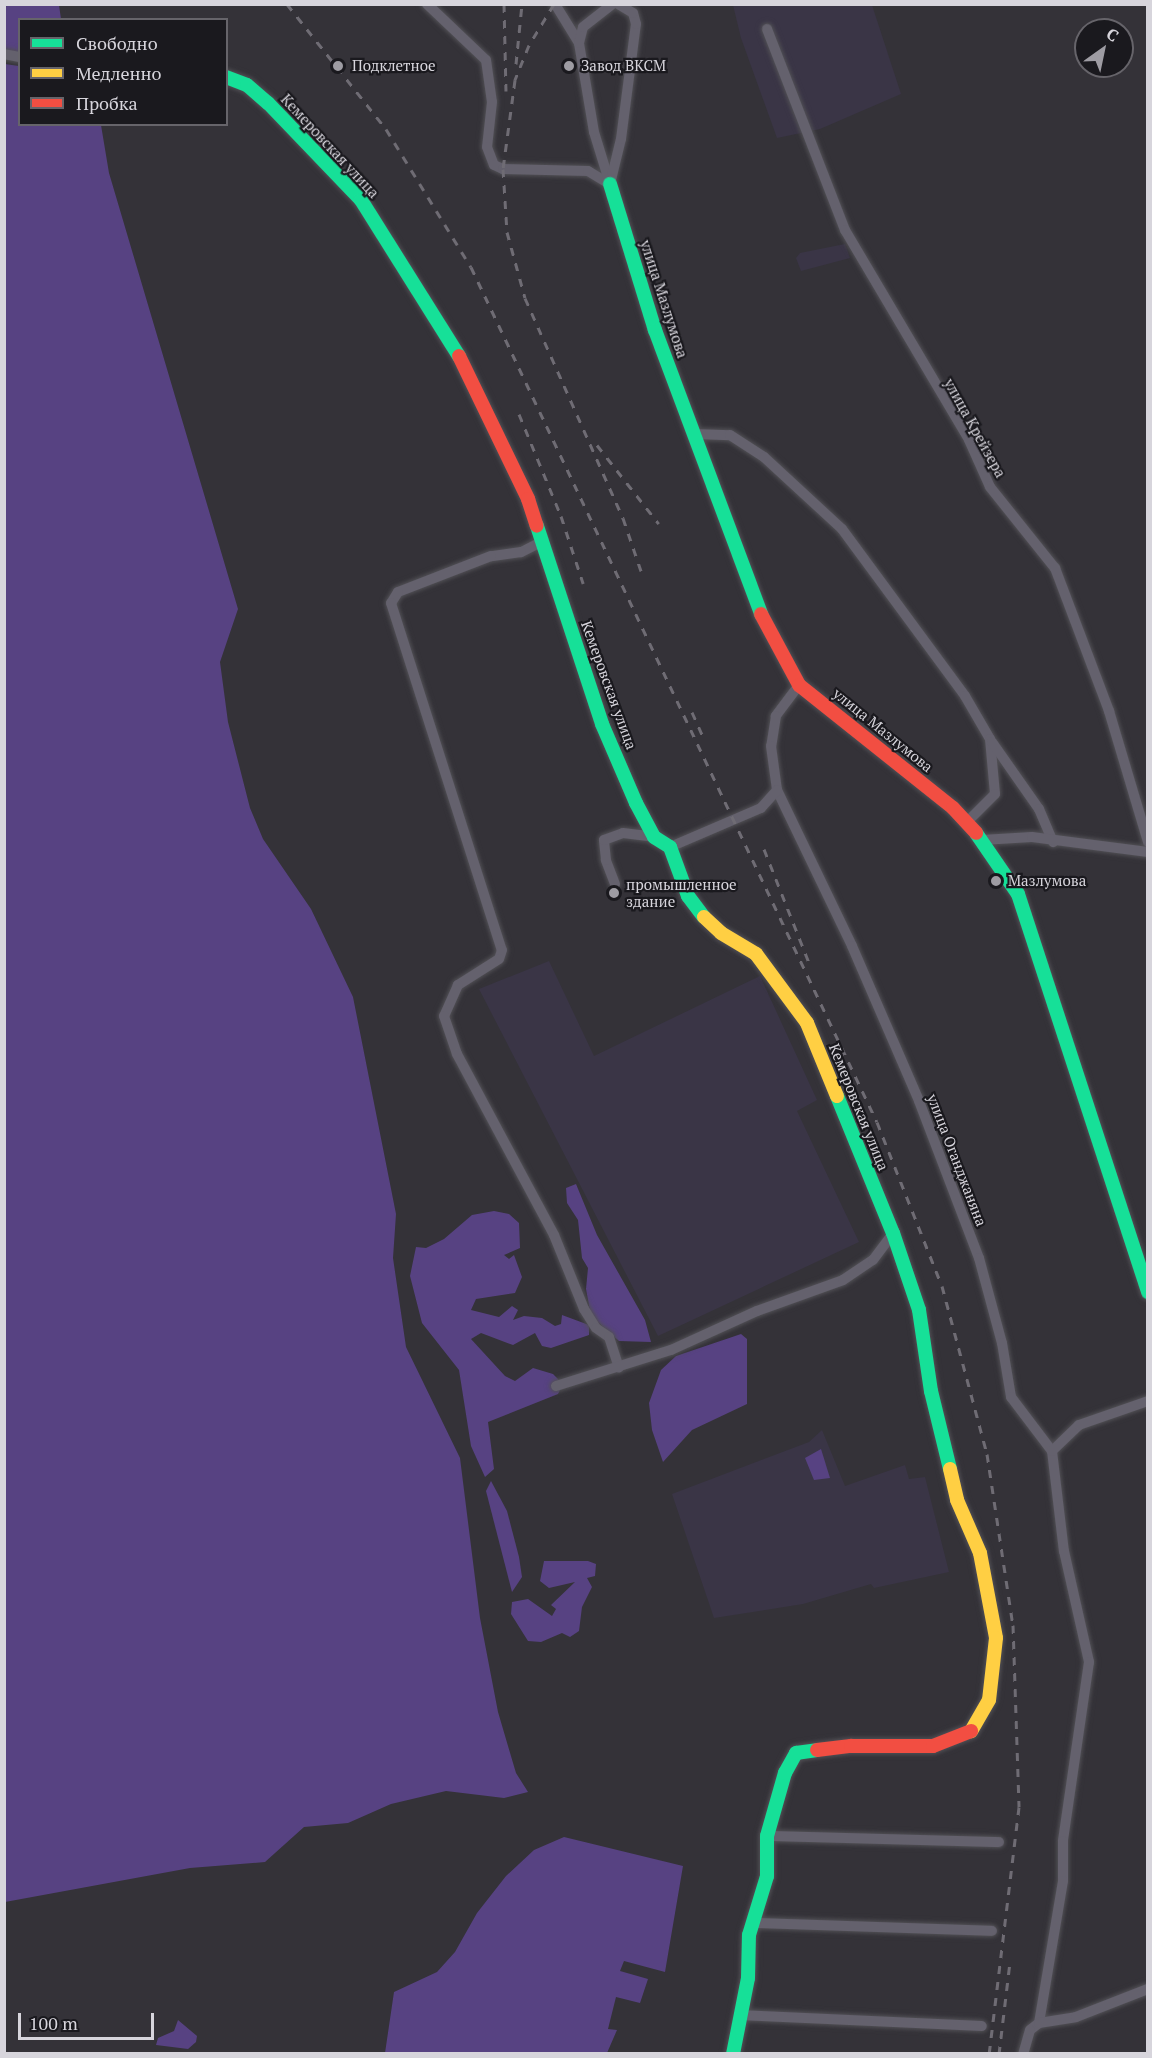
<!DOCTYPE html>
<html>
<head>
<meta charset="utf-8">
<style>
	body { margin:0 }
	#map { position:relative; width:1152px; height:2058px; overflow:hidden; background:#343238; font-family:"PT Serif",serif }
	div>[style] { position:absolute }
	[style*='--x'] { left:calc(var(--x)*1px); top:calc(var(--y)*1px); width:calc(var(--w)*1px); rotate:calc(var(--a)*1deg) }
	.built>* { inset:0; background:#3a3546 }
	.green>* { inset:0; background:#574282 }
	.roads { filter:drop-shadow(0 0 2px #515055) drop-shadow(0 0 2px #515055) }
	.street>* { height:10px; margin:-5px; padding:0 5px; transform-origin:5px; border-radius:5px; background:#64616d }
	.fast>* { height:14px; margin:-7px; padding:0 7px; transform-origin:7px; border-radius:7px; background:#16e098 }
	.slow>* { height:14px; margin:-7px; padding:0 7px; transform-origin:7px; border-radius:7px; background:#ffcf43 }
	.jam>* { height:14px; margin:-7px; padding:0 7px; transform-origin:7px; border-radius:7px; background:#f24e42 }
	.rail>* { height:3px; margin-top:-1.5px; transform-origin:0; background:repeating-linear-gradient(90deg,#6f6c74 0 8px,transparent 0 16px) }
	.dots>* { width:16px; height:16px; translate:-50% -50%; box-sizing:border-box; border:3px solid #1a191e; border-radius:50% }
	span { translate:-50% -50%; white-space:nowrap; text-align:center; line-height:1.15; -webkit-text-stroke:4.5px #1a191e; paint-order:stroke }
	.poi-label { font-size:15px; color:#d7d5dc }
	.left { translate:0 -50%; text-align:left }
	.street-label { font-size:15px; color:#d7d5dc }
	.frame { position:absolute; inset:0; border:6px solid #d7d5dc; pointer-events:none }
	.legend { position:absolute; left:18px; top:18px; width:210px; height:108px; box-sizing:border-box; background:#1a191e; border:2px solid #66646a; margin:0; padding:8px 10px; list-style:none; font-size:18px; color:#d7d5dc }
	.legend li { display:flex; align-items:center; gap:12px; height:30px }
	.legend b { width:30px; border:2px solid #66646a }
	.north { position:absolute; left:1074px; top:18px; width:60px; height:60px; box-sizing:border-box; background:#1a191e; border:2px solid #66646a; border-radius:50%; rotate:33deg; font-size:16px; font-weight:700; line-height:24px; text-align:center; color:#d7d5dc }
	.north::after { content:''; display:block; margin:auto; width:21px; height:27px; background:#9e9ca3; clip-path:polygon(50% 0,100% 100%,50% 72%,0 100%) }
	.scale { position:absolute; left:18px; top:2013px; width:136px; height:27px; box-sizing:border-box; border:3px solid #d7d5dc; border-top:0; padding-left:8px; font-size:18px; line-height:21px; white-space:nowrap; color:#d7d5dc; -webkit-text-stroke:4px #1a191e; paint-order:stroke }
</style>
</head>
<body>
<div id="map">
	<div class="built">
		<div style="clip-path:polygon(733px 5px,872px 5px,901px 94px,820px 129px,777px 138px,741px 38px)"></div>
		<div style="clip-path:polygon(845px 244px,850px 258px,801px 271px,796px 258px,800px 253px)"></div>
		<div style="clip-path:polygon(549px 961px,594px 1056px,760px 976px,817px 1100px,797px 1111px,859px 1242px,658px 1336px,479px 989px)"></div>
		<div style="clip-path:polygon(822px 1430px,845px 1486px,905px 1465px,909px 1479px,925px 1477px,949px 1572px,874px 1588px,871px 1584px,803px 1604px,714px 1618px,672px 1494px,809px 1442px)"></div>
	</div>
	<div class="green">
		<div style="clip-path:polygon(10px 4px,59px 5px,61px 19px,20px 20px,19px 56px,5px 52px,5px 7px)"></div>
		<div style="clip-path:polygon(5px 64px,19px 66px,20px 124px,101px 125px,109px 173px,238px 609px,220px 662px,228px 722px,250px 808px,263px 839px,311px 909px,353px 997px,396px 1214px,393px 1258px,406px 1347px,460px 1458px,480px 1618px,498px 1712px,516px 1773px,528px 1792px,504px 1798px,446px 1791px,391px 1804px,348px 1823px,304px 1827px,265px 1862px,190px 1868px,5px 1902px)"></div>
		<div style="clip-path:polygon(576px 1184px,597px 1235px,645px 1320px,651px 1342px,619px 1341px,591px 1316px,586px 1289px,588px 1268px,582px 1258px,578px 1220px,567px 1203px,566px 1188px)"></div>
		<div style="clip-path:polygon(494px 1211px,509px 1214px,519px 1223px,520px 1248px,504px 1255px,509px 1259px,514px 1255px,522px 1277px,515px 1293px,476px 1299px,471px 1310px,499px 1317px,512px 1306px,518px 1310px,513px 1320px,524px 1316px,542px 1318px,555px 1326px,561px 1324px,562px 1315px,589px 1325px,589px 1335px,551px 1348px,542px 1346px,535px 1333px,513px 1345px,481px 1333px,471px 1339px,505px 1376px,515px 1381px,533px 1368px,553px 1374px,563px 1384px,558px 1394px,488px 1422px,494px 1469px,485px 1477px,471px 1446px,459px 1370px,422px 1323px,410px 1276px,416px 1247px,426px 1248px,444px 1239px,472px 1215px)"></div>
		<div style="clip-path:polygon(741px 1334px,747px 1339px,747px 1404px,692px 1430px,663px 1462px,652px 1430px,649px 1403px,661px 1370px,676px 1356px)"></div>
		<div style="clip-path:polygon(821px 1449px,830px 1478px,814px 1480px,805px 1458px)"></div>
		<div style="clip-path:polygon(491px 1481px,507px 1511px,519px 1557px,522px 1577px,512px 1592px,486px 1491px)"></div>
		<div style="clip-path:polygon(544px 1561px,588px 1561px,596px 1564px,595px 1576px,587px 1578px,592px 1587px,582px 1607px,579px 1631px,570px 1637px,562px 1633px,541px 1642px,528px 1641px,511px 1614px,512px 1602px,528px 1599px,552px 1616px,556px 1609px,551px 1605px,575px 1582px,549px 1588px,540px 1581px)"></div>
		<div style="clip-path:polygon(564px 1837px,683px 1866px,665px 1972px,624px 1961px,620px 1971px,648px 1979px,640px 2003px,616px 1997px,608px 2029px,617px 2030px,607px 2053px,385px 2053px,394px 1992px,437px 1972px,455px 1952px,477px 1913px,506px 1876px,534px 1850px)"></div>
		<div style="clip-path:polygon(178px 2020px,197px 2036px,196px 2042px,188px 2049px,156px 2045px,158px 2038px,174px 2031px)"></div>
	</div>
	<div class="roads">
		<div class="street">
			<div style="--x:427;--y:4;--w:81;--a:43.5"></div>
			<div style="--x:486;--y:60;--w:42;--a:81.9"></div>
			<div style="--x:492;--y:102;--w:45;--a:96.3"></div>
			<div style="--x:487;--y:147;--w:19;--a:69"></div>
			<div style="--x:494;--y:165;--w:10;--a:24"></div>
			<div style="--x:503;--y:169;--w:85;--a:1.3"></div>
			<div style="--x:588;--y:171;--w:26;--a:31"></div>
			<div style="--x:555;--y:4;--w:46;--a:58.4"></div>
			<div style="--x:767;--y:29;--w:216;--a:68.8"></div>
			<div style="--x:845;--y:230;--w:244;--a:59.4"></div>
			<div style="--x:969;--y:440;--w:51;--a:65.9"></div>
			<div style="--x:990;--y:487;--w:104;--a:51.3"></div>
			<div style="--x:1055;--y:568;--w:153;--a:69.3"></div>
			<div style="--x:1109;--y:711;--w:137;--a:73.4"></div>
			<div style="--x:4;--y:54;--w:16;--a:11"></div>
			<div style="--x:610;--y:184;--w:54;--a:-107.1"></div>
			<div style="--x:594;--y:132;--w:90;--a:-99.6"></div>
			<div style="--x:579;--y:43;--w:16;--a:-76"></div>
			<div style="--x:583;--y:27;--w:37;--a:-38"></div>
			<div style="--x:610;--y:184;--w:46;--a:-76.3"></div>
			<div style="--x:621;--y:139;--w:116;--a:-82.6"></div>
			<div style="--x:636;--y:24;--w:11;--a:-105"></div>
			<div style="--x:633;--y:13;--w:17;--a:-149"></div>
			<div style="--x:695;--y:434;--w:35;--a:2"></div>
			<div style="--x:730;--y:435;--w:40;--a:32.9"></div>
			<div style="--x:764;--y:457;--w:106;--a:42.7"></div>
			<div style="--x:842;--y:529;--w:207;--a:53.6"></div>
			<div style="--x:965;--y:696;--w:50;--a:59.8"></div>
			<div style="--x:990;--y:739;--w:55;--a:84.8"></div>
			<div style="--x:995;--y:794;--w:40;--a:135"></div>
			<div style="--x:543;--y:541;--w:25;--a:153"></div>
			<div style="--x:521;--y:552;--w:30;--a:172"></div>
			<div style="--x:491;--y:556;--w:100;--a:158.8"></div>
			<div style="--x:398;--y:592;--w:13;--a:122"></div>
			<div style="--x:391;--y:603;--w:364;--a:72.3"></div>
			<div style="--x:502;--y:950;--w:9;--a:108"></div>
			<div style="--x:499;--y:959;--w:49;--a:147.6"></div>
			<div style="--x:458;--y:985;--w:34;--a:114"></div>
			<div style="--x:444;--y:1016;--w:40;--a:71.1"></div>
			<div style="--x:457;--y:1054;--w:205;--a:61.8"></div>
			<div style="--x:554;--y:1235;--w:80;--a:67.9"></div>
			<div style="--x:584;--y:1309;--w:22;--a:58"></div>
			<div style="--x:596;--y:1328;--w:16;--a:35"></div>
			<div style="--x:609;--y:1337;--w:32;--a:72"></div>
			<div style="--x:799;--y:685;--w:39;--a:127"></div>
			<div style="--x:776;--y:716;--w:30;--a:99"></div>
			<div style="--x:771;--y:746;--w:44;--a:82.2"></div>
			<div style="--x:777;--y:790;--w:173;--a:64.3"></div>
			<div style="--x:852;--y:946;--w:169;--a:66.6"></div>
			<div style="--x:919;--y:1101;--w:168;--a:69.1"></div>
			<div style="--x:979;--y:1258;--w:88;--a:74.9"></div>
			<div style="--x:1002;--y:1343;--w:55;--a:80.5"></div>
			<div style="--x:1011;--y:1397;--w:68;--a:52.8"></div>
			<div style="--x:1052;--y:1451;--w:101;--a:83.2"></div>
			<div style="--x:1064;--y:1551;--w:114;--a:77.3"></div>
			<div style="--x:1089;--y:1662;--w:181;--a:98.3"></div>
			<div style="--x:1063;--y:1841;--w:40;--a:90"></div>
			<div style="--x:1063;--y:1881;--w:144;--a:99.6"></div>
			<div style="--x:1039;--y:2023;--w:11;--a:142"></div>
			<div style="--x:1030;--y:2030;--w:25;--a:106"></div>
			<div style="--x:992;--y:742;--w:82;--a:55"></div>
			<div style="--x:1039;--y:809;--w:36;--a:67"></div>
			<div style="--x:982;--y:840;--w:50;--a:-3.4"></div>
			<div style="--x:1032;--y:837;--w:117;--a:7.4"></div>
			<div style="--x:670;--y:847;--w:99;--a:-23.2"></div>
			<div style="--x:761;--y:808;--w:24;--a:-48"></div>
			<div style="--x:615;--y:884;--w:26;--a:-111"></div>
			<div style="--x:606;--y:860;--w:20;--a:-96"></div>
			<div style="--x:604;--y:840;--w:20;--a:-20"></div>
			<div style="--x:623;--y:833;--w:31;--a:7"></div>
			<div style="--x:556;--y:1386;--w:121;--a:-17.4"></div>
			<div style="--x:671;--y:1350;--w:94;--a:-24.4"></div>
			<div style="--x:757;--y:1311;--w:91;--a:-19.8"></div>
			<div style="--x:843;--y:1280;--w:36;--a:-34"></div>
			<div style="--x:873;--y:1260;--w:34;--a:-53"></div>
			<div style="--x:1052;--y:1451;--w:37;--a:-44"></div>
			<div style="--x:1079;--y:1425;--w:73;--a:-19.2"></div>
			<div style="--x:767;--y:1836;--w:232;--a:1.5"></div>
			<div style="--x:755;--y:1923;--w:237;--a:1.9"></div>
			<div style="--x:739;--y:2015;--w:243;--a:2.6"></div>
			<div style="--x:1039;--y:2023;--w:37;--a:-9"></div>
			<div style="--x:1076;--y:2017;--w:77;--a:-21.3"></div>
		</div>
		<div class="fast">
			<div style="--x:226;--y:77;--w:22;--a:21"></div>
			<div style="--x:247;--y:85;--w:28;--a:41"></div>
			<div style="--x:268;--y:103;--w:134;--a:46.2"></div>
			<div style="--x:361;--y:200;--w:184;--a:57.9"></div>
			<div style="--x:610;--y:184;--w:153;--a:72.9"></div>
			<div style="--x:655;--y:330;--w:303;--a:69.5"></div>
			<div style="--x:537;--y:526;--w:208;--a:71.8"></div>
			<div style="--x:602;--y:724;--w:86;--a:66.7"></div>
			<div style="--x:636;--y:803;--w:38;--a:62"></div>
			<div style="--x:654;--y:837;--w:19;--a:32"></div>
			<div style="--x:670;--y:847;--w:52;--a:69.8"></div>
			<div style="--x:688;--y:896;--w:26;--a:53"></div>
			<div style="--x:976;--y:833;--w:74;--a:55.5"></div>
			<div style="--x:1018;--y:894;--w:419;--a:71.9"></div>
			<div style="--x:837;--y:1096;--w:148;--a:67.8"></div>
			<div style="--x:893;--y:1233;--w:81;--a:71.3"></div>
			<div style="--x:919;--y:1310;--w:82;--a:81.6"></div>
			<div style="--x:931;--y:1391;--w:80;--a:76.3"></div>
			<div style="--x:733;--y:2054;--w:77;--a:-78.8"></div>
			<div style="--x:748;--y:1978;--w:43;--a:-88.7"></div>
			<div style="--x:749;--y:1935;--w:62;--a:-73"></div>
			<div style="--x:767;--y:1876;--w:40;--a:-90"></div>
			<div style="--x:767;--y:1836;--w:66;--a:-74.1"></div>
			<div style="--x:785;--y:1773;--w:23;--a:-61"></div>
			<div style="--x:796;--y:1753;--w:21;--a:-8"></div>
		</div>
		<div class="slow">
			<div style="--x:704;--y:917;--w:23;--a:43"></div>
			<div style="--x:721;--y:933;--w:41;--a:31"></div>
			<div style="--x:756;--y:954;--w:86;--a:53.5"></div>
			<div style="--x:807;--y:1023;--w:79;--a:67.7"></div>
			<div style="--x:950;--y:1469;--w:32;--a:77"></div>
			<div style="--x:957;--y:1500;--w:58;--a:66.5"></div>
			<div style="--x:980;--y:1553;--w:86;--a:79.3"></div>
			<div style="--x:996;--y:1638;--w:62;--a:96.4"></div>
			<div style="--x:989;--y:1700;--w:36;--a:120"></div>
		</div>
		<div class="jam">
			<div style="--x:459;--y:356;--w:159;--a:64.2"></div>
			<div style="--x:528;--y:499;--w:28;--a:72"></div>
			<div style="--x:761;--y:614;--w:81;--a:61.8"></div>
			<div style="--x:799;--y:685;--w:197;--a:38.6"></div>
			<div style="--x:953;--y:808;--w:34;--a:47"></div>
			<div style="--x:817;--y:1750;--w:34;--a:-7"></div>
			<div style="--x:851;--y:1746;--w:82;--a:0"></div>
			<div style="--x:933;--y:1746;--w:41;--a:-21.5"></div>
		</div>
	</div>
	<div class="rail">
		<div style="--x:287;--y:4;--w:159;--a:51.6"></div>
		<div style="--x:386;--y:129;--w:162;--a:58.4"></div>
		<div style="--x:471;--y:267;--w:946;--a:64.6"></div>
		<div style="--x:877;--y:1122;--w:176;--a:68.4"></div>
		<div style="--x:942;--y:1286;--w:174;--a:75"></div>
		<div style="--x:987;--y:1454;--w:173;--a:81.4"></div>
		<div style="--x:1013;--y:1625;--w:182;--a:88.1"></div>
		<div style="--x:1019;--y:1807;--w:249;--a:96.9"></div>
		<div style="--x:504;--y:4;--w:87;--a:88.7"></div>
		<div style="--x:554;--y:4;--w:48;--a:121.4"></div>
		<div style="--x:529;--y:45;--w:38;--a:112"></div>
		<div style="--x:515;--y:80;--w:90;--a:97.7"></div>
		<div style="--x:503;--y:169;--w:63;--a:86.4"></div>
		<div style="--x:507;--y:232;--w:68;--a:74.7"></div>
		<div style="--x:525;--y:298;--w:241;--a:66"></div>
		<div style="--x:623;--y:518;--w:56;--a:71.2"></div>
		<div style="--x:516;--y:64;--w:60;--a:-84.3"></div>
		<div style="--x:519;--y:414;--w:110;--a:67.6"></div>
		<div style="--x:561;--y:516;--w:71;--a:71.8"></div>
		<div style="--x:597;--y:445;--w:100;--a:51.9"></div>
		<div style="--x:692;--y:712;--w:27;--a:66"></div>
		<div style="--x:764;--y:849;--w:125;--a:68.4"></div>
		<div style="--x:999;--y:2054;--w:93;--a:-83.2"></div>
	</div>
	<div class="dots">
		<div style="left:338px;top:66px;background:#9e9ca3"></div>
		<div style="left:569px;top:66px;background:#9e9ca3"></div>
		<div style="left:996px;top:881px;background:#9e9ca3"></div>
		<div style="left:614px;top:893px;background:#9e9ca3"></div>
	</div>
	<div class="poi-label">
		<span class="left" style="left:352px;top:66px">Подклетное</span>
		<span class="left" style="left:581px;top:66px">Завод ВКСМ</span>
		<span class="left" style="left:1008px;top:881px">Мазлумова</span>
		<span class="left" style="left:626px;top:893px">промышленное<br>здание</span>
	</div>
	<div class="street-label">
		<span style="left:330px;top:146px;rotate:47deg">Кемеровская улица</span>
		<span style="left:664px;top:299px;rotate:72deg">улица Мазлумова</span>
		<span style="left:975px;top:428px;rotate:61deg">улица Крейзера</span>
		<span style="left:609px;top:685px;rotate:70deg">Кемеровская улица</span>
		<span style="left:883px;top:730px;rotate:39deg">улица Мазлумова</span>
		<span style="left:859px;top:1107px;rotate:68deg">Кемеровская улица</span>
		<span style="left:957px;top:1160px;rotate:69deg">улица Оганджаняна</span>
	</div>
	<div class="frame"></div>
	<ul class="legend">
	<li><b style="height:8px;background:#16e098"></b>Свободно</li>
	<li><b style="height:8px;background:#ffcf43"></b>Медленно</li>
	<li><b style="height:8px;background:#f24e42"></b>Пробка</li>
	</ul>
	<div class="north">С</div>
	<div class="scale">100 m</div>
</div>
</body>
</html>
